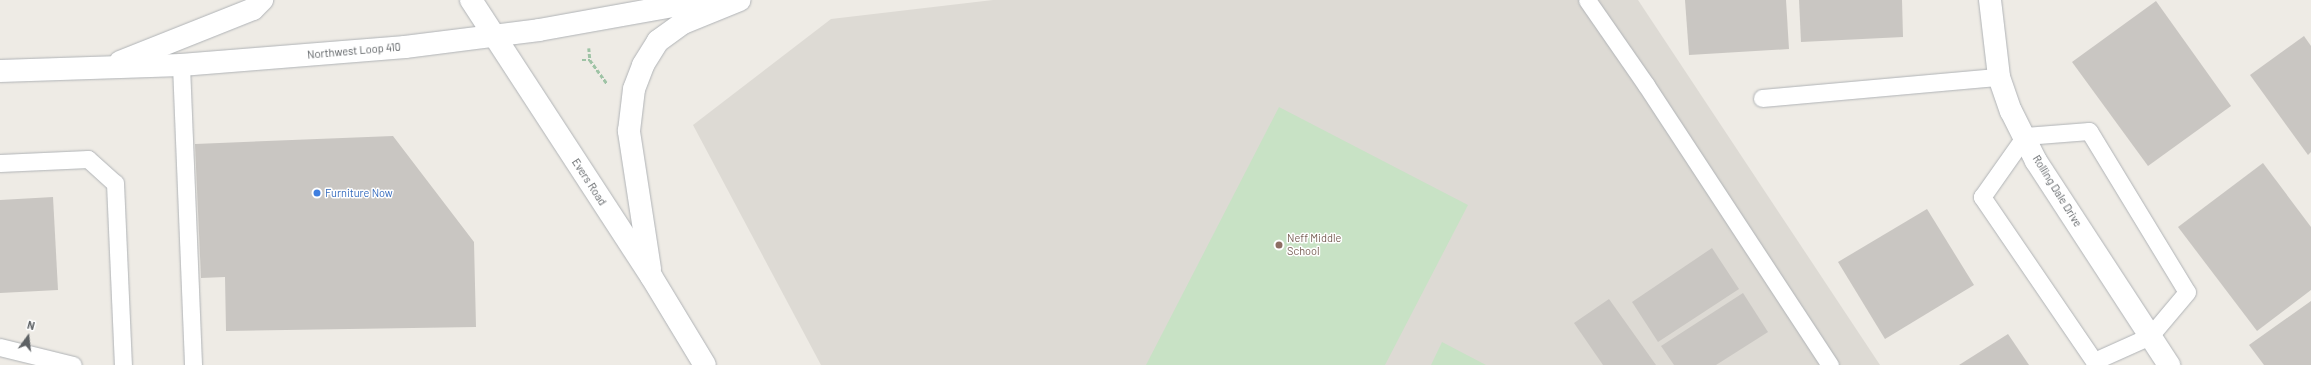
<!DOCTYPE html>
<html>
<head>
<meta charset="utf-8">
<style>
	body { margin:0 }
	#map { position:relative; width:2311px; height:365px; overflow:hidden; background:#eeebe5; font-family:Barlow,sans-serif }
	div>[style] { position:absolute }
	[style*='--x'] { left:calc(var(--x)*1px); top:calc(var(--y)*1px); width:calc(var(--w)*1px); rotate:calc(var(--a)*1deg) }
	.education>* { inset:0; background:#dddad4 }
	.green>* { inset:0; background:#c8e2c5 }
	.building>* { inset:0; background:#c9c6c2 }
	.path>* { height:2.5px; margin-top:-1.25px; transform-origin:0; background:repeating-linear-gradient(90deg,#9ec3a5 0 4px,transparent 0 6px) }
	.roads { filter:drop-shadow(0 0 1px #b0b3b6) drop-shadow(0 0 1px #b0b3b6) }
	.service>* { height:17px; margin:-8.5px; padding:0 8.5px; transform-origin:8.5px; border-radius:8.5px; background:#fff }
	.minor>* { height:22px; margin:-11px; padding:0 11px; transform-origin:11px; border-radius:11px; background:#fff }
	.secondary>* { height:22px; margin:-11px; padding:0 11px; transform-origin:11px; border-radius:11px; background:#fff }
	.dots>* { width:11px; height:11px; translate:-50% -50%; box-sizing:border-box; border:2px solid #fff; border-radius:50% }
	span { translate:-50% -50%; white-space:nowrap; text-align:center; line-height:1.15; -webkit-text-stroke:3px #fff; paint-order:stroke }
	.street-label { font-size:11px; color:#5d6164 }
	.shop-label { font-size:11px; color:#366cbe }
	.left { translate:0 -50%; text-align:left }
	.education-label { font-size:11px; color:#785e54 }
	.north { position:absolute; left:8px; top:317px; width:40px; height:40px; -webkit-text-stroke:3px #fff; paint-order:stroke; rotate:15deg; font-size:11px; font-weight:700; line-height:16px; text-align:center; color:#5d6164 }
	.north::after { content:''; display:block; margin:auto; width:14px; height:18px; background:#5d6164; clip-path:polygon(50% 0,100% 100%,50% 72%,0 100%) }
</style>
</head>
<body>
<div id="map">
	<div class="education">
		<div style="clip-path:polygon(993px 0,1638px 0,1880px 365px,821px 365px,693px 125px,831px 19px)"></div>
	</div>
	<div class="green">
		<div style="clip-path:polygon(1279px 107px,1468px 205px,1385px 365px,1146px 365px)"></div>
		<div style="clip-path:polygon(1442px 342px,1486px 365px,1431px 365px)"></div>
	</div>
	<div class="building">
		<div style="clip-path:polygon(1685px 0,1786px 0,1789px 49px,1689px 55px)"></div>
		<div style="clip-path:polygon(1799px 0,1902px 0,1903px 37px,1801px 42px)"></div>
		<div style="clip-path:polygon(2156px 1px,2231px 106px,2148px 166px,2072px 62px)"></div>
		<div style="clip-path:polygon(2304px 36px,2311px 46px,2311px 152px,2308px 155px,2250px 75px)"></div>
		<div style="clip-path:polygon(393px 136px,474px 242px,476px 327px,226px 331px,225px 277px,201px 278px,195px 144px)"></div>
		<div style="clip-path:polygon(2263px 163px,2311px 227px,2311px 290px,2257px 331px,2178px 227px)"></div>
		<div style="clip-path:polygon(53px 197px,58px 290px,0 293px,0 200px)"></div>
		<div style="clip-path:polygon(1927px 209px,1974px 285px,1885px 339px,1838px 262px)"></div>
		<div style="clip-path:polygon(1712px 248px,1739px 289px,1658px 342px,1632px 302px)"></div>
		<div style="clip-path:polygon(1743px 293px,1768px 332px,1716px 365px,1674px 365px,1661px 346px)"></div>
		<div style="clip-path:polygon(1609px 299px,1656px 365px,1603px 365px,1574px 323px)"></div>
		<div style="clip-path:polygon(2311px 301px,2311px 365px,2264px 365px,2249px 345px)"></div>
		<div style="clip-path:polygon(2008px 334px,2029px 365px,1959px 365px)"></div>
	</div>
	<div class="path">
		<div style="--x:589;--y:48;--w:12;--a:85"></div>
		<div style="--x:582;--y:60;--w:8;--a:0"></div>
		<div style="--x:590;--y:60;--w:29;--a:54"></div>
	</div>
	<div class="roads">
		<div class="service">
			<div style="--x:1587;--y:0;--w:103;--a:55.2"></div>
			<div style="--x:1646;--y:85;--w:335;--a:56.7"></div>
			<div style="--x:181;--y:65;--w:300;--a:87.7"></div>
			<div style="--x:1762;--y:98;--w:238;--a:-5.1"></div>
			<div style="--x:2089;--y:131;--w:188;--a:58.7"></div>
			<div style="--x:2187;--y:292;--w:57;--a:130.1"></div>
			<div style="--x:2150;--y:336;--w:61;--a:155.9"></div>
			<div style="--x:2094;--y:361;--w:199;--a:-124.3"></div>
			<div style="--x:1982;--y:197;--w:75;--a:-54.8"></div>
			<div style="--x:2025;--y:136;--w:64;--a:-4.5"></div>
			<div style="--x:0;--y:163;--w:88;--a:-2.6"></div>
			<div style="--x:88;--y:159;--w:36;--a:42"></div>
			<div style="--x:115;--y:183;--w:182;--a:87.5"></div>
			<div style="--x:0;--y:347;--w:75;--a:13.9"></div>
		</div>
		<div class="minor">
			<div style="--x:1990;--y:0;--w:78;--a:83.3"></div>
			<div style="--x:1999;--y:77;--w:36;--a:71"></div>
			<div style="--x:2011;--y:111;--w:56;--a:63.4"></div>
			<div style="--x:2036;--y:161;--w:244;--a:56.9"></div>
		</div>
		<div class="secondary">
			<div style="--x:471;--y:0;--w:330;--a:56.9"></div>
			<div style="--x:651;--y:276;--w:104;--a:58.8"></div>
			<div style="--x:120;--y:62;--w:143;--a:-21.7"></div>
			<div style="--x:253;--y:9;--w:13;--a:-45"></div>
			<div style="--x:0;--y:71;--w:181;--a:-1.9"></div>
			<div style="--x:181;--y:65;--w:225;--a:-4.6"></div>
			<div style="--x:405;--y:47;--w:135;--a:-7.2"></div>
			<div style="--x:539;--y:30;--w:169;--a:-10.2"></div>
			<div style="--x:650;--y:269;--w:140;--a:-98.7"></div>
			<div style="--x:629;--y:131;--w:42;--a:-83.2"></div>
			<div style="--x:634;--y:89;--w:26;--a:-69"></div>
			<div style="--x:643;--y:65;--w:28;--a:-58"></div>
			<div style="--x:658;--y:41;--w:31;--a:-36"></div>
			<div style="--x:683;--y:23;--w:61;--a:-22"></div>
		</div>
	</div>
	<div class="dots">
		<div style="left:317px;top:193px;background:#3f7fe0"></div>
		<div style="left:1279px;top:245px;background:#8d6e63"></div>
	</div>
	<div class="street-label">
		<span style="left:354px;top:51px;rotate:-5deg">Northwest Loop 410</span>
		<span style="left:589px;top:182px;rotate:57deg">Evers Road</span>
		<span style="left:2057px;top:191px;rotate:58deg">Rolling Dale Drive</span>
	</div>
	<div class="shop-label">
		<span class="left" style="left:325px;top:193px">Furniture Now</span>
	</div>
	<div class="education-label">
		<span class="left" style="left:1287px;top:245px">Neff Middle<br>School</span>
	</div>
	<div class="north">N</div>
</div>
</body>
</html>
